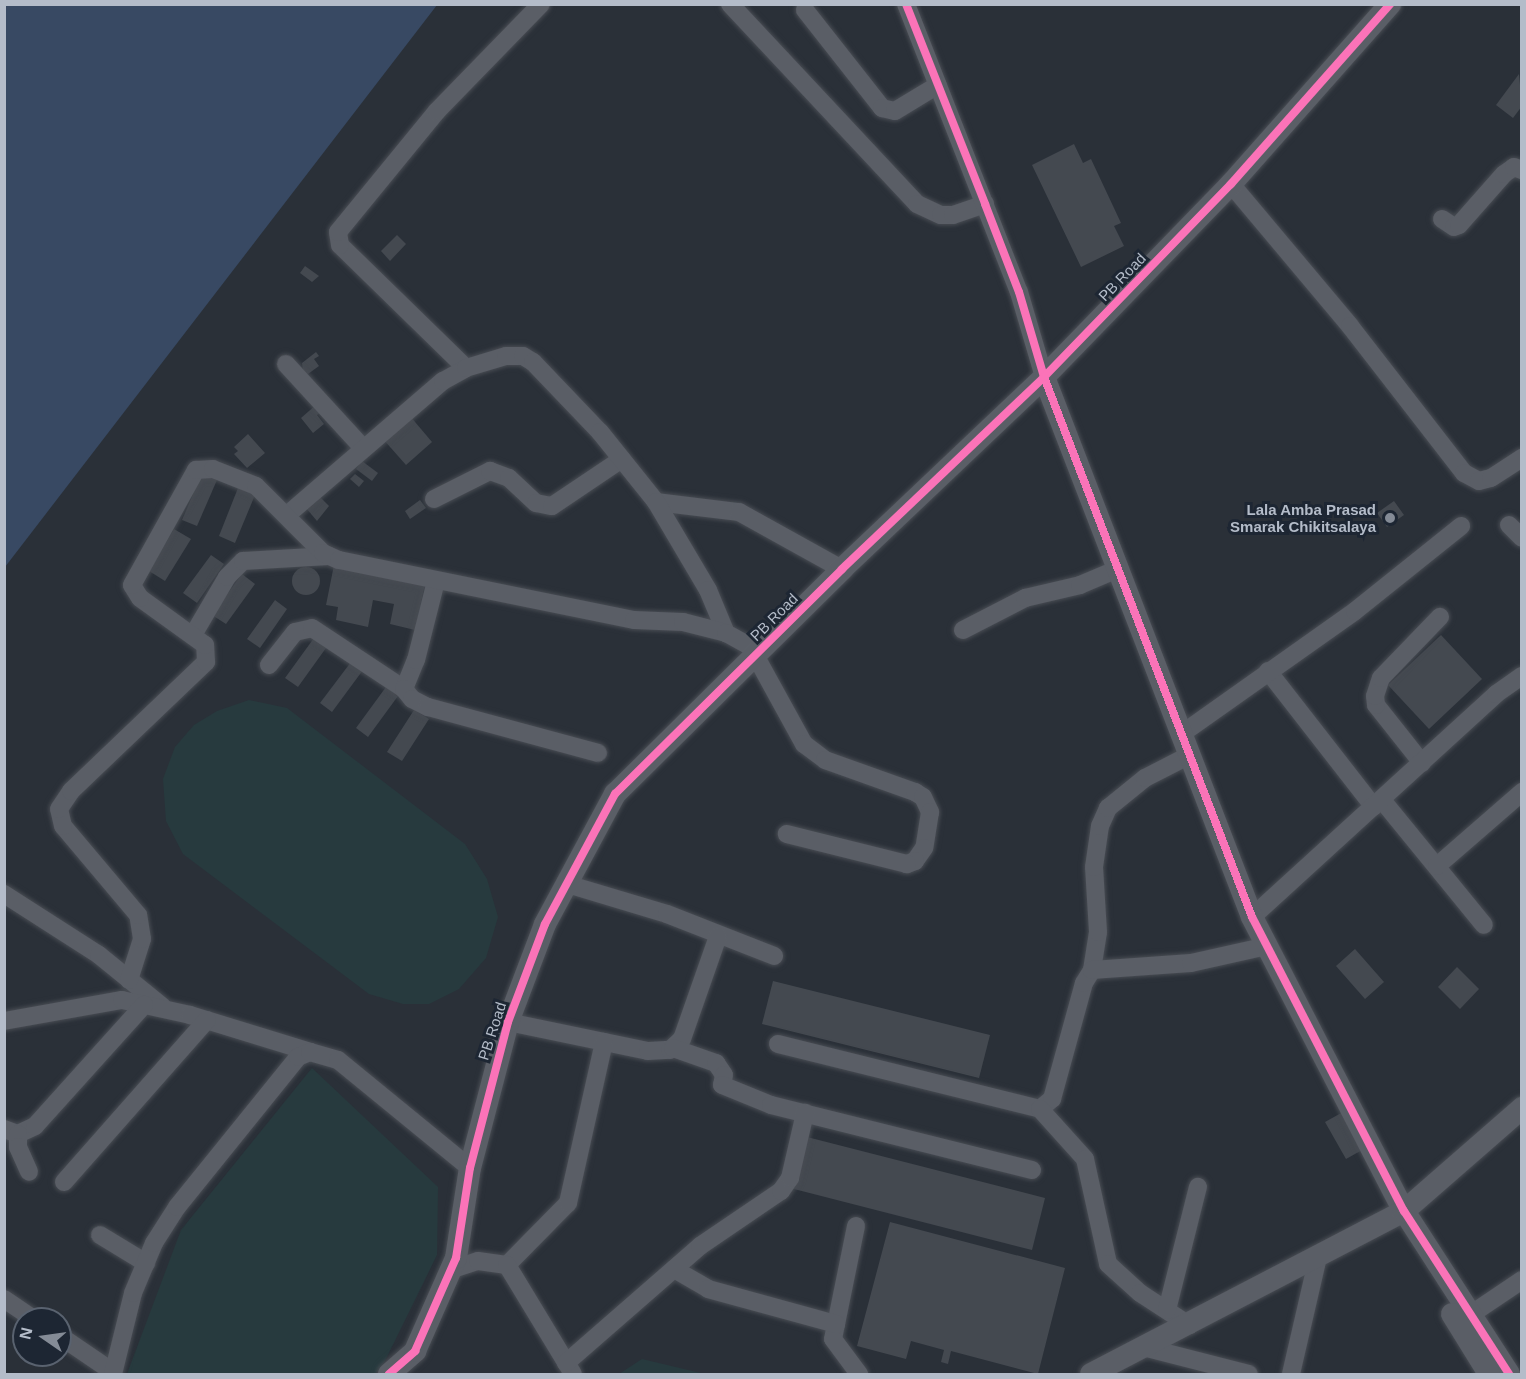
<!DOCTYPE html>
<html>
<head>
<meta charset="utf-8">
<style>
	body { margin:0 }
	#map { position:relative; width:1526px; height:1379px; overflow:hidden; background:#2a3038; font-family:Helvetica,sans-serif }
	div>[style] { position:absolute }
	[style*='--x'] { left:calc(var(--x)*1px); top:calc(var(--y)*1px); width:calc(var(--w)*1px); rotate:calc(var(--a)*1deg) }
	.green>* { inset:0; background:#273a3e }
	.water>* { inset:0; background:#384963 }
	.building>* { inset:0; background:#444950 }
	.round { border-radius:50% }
	.roads { filter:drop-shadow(0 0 2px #484c53) drop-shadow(0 0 2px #484c53) }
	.minor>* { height:18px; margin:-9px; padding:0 9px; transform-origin:9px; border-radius:9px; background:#5a5e66 }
	.tertiary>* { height:22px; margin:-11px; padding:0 11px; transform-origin:11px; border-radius:11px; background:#5a5e66 }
	.cycleway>* { height:8px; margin:-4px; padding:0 4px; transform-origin:4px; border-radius:4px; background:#fb73b8 }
	.dots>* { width:16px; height:16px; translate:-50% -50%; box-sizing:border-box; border:3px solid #1d2633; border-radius:50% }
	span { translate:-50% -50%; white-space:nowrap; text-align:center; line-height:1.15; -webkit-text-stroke:6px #1d2633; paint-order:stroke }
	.street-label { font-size:15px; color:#b4bcc9 }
	.poi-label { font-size:15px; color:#b4bcc9; font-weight:700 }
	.right { translate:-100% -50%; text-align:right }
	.frame { position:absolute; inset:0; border:6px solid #b4bcc9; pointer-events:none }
	.north { position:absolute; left:12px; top:1307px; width:60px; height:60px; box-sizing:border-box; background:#1d2633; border:2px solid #59626f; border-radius:50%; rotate:283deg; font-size:16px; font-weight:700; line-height:24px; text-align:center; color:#b4bcc9 }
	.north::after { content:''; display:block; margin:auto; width:21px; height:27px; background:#848b96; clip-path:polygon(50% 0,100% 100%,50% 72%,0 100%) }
</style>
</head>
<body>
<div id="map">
	<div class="green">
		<div style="clip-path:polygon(249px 700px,287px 708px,465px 844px,487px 879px,498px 917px,486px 958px,459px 989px,429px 1004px,403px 1004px,369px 994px,183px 854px,166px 821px,163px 779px,175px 747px,194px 725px,217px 711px)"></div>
		<div style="clip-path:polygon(312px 1068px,438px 1187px,437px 1255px,381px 1369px,374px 1374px,127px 1374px,181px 1230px)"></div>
		<div style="clip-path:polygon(642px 1359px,705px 1374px,619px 1374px)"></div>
	</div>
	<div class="water">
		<div style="clip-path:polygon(5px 4px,437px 5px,5px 567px,4px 5px)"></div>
	</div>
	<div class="building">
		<div style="clip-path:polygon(1519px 74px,1522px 106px,1513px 118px,1496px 105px)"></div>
		<div style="clip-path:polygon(1074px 144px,1083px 163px,1091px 159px,1121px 223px,1114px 226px,1124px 246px,1081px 267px,1032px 165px)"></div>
		<div style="clip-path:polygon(397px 235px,406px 244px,390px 261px,381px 251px)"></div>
		<div style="clip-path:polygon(305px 266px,319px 276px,312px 282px,300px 273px)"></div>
		<div style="clip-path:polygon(316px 352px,319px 356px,314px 359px,319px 366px,308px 374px,303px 372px,302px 363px)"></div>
		<div style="clip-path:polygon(317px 404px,323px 411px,317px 415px,324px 424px,313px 433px,301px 418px)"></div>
		<div style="clip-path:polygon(410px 416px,432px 442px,406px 465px,383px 439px)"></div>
		<div style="clip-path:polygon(248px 434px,265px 453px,247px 468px,234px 454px,238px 451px,234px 447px)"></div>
		<div style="clip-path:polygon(362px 461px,378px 473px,372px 481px,356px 469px)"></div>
		<div style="clip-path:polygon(202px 473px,217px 480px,197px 526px,182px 520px)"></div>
		<div style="clip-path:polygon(355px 474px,364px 481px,359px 487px,350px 479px)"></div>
		<div style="clip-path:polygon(238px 488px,255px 495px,235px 543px,219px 536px)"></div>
		<div style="clip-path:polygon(319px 496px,329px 506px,317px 521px,306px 508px)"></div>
		<div style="clip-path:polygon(420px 500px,426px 508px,410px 519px,405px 511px)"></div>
		<div style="clip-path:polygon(1394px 501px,1404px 515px,1387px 527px,1377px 513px)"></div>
		<div style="clip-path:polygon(174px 529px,191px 539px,165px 581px,149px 571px)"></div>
		<div style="clip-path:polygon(211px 555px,224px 564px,197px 603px,183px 593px)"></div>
		<div style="clip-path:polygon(334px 565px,425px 584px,415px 630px,390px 624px,394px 604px,373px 600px,368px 627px,336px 620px,338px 607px,326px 605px)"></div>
		<div class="round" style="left:292px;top:567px;width:28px;height:28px"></div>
		<div style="clip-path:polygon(242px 574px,255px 584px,226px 624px,212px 615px)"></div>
		<div style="clip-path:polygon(275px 600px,287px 609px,260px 648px,247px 639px)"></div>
		<div style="clip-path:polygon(1441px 635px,1482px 679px,1429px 729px,1388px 685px)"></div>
		<div style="clip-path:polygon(314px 638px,326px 648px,298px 687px,285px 678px)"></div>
		<div style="clip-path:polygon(351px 662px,363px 670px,332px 712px,320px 703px)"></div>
		<div style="clip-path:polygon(386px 687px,398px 696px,368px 737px,356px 728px)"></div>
		<div style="clip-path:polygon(414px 710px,429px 719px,402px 761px,387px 752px)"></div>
		<div style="clip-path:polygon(1355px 949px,1384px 982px,1365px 999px,1336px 966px)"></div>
		<div style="clip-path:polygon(1457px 967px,1479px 989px,1460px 1009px,1438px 987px)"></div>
		<div style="clip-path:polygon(773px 981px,990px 1035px,979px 1078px,762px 1024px)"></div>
		<div style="clip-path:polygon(1343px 1112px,1364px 1149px,1346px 1159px,1325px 1122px)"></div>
		<div style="clip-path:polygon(807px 1137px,1045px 1198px,1032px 1250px,794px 1189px)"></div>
		<div style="clip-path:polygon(890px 1222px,1065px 1268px,1038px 1374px,951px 1351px,948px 1364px,941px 1362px,944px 1350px,911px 1341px,906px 1359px,857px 1346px)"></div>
	</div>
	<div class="roads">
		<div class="minor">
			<div style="--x:730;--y:4;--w:274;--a:46.9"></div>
			<div style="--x:917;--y:204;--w:26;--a:25"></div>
			<div style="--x:941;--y:215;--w:12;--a:0"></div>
			<div style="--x:953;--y:215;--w:34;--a:-19"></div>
			<div style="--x:906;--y:4;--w:309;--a:68.6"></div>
			<div style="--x:1019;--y:292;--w:89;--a:73.6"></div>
			<div style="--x:805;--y:10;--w:125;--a:51.8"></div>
			<div style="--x:882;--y:108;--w:13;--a:13"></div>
			<div style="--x:895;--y:111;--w:50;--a:-31.2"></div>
			<div style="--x:1231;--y:184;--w:185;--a:50"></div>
			<div style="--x:1350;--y:326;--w:186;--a:52.2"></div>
			<div style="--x:1464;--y:473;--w:17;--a:28"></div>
			<div style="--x:1479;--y:481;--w:12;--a:-14"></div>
			<div style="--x:1491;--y:478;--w:37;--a:-33"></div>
			<div style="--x:1442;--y:219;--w:14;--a:34"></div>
			<div style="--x:1454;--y:227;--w:5;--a:-22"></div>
			<div style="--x:1459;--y:225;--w:68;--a:-48.6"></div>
			<div style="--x:1504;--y:174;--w:12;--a:-35"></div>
			<div style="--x:1514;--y:167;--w:9;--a:21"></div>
			<div style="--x:286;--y:364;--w:114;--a:47.5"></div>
			<div style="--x:466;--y:368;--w:176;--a:-135.7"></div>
			<div style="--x:340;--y:245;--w:13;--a:-99"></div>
			<div style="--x:338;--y:232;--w:156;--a:-50.7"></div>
			<div style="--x:437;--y:111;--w:149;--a:-45.8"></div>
			<div style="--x:434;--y:499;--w:63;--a:-26.6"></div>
			<div style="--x:490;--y:471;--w:20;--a:20"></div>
			<div style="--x:509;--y:478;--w:37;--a:43"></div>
			<div style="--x:536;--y:503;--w:16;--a:11"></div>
			<div style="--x:552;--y:506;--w:84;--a:-33.9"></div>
			<div style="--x:656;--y:502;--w:84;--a:6.9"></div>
			<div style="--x:739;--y:512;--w:118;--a:29"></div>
			<div style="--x:287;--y:515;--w:206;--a:-40.7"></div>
			<div style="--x:443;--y:381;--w:26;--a:-29"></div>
			<div style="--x:466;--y:368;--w:42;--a:-16.7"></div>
			<div style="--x:506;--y:356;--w:17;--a:0"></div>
			<div style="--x:523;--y:356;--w:12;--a:31"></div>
			<div style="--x:533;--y:362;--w:97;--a:46.3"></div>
			<div style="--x:600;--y:432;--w:90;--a:51.3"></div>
			<div style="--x:656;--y:502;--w:102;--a:59.4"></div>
			<div style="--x:708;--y:590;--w:47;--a:67.3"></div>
			<div style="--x:1509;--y:525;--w:18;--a:45"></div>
			<div style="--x:963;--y:630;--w:70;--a:-27.3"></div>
			<div style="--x:1025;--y:598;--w:57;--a:-13.3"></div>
			<div style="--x:1080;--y:585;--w:43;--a:-23"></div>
			<div style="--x:193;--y:635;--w:67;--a:-59.6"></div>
			<div style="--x:227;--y:577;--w:23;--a:-45"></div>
			<div style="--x:243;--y:561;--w:86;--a:-3.3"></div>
			<div style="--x:755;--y:655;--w:102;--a:61.2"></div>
			<div style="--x:804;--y:744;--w:26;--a:37"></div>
			<div style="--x:825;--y:760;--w:96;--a:19.6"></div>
			<div style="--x:915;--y:792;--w:9;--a:32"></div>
			<div style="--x:923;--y:797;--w:17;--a:65"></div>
			<div style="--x:930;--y:812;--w:36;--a:99"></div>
			<div style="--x:924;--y:848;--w:16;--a:125"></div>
			<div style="--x:915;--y:861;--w:9;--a:159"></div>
			<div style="--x:907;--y:864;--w:124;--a:-166"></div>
			<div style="--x:269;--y:665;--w:42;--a:-51.8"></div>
			<div style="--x:295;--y:632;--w:17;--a:-13"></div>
			<div style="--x:312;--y:628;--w:110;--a:33.5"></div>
			<div style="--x:404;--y:689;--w:31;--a:-68"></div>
			<div style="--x:416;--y:660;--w:81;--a:-75.8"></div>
			<div style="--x:1268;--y:671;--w:172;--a:52.1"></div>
			<div style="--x:404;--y:689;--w:13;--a:51"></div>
			<div style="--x:412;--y:699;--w:18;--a:27"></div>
			<div style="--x:428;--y:707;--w:176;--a:15.1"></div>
			<div style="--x:1180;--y:735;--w:214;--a:-35.3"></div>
			<div style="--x:1355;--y:611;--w:136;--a:-38.7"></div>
			<div style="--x:1422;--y:763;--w:74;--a:-128.4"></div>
			<div style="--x:1376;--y:705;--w:9;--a:-96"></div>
			<div style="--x:1375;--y:696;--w:19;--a:-72"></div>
			<div style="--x:1381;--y:678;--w:85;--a:-46"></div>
			<div style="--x:1382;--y:800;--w:161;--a:50.8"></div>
			<div style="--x:1437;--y:866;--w:113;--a:-41"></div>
			<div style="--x:567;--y:884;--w:104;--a:16.7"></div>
			<div style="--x:667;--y:914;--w:115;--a:21.4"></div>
			<div style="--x:4;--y:894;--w:113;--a:32.7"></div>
			<div style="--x:99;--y:955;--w:82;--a:39.1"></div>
			<div style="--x:1252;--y:917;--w:331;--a:-42.4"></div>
			<div style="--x:1496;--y:694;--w:32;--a:-35"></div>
			<div style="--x:1092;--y:970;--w:38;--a:-81"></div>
			<div style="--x:1098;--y:932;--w:65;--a:-93.5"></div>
			<div style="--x:1094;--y:867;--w:41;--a:-81.7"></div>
			<div style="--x:1100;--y:826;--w:20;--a:-66"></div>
			<div style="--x:1108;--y:808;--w:48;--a:-39"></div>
			<div style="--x:1145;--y:778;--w:48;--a:-27.1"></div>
			<div style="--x:129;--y:980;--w:43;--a:-72.4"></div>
			<div style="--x:142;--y:939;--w:24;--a:-99"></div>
			<div style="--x:138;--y:915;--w:116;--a:-130.1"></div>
			<div style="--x:63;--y:826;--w:17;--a:-103"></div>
			<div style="--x:59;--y:809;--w:22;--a:-56"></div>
			<div style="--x:71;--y:791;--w:187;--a:-43.7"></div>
			<div style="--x:206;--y:662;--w:17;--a:-93"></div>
			<div style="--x:205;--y:645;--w:80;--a:-144.1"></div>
			<div style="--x:140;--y:598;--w:15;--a:-122"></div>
			<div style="--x:132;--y:585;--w:132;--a:-60.9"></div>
			<div style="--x:196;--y:470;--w:17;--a:-3"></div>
			<div style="--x:213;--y:469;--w:46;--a:21.6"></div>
			<div style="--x:256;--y:486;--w:95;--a:45"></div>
			<div style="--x:323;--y:553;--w:17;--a:24"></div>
			<div style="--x:339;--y:560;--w:301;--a:11.5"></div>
			<div style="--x:634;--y:620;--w:49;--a:2.3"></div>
			<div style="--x:683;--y:622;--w:44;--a:14.3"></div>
			<div style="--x:726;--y:633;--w:38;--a:29"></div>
			<div style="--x:4;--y:1021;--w:120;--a:-10.1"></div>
			<div style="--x:122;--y:1000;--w:70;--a:12.4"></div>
			<div style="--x:190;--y:1015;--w:126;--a:17.1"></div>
			<div style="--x:508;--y:1022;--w:143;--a:11.7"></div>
			<div style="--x:648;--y:1051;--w:22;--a:-3"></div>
			<div style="--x:670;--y:1050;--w:16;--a:-43"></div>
			<div style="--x:682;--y:1039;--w:109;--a:-70.7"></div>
			<div style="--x:778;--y:1044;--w:270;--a:13.9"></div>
			<div style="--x:1040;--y:1109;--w:16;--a:-40"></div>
			<div style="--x:1052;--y:1099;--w:120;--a:-74.6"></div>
			<div style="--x:1084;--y:983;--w:15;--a:-58"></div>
			<div style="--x:1092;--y:970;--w:99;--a:-4"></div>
			<div style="--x:1191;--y:963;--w:78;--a:-12.6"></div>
			<div style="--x:673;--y:1048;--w:46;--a:19.2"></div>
			<div style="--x:716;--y:1063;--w:14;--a:56"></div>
			<div style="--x:724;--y:1075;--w:10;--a:101"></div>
			<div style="--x:722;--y:1085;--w:53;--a:22.2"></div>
			<div style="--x:771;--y:1105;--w:269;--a:14"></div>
			<div style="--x:1040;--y:1109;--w:67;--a:48"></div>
			<div style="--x:1085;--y:1159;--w:107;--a:77.6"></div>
			<div style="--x:1108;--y:1264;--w:43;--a:42.2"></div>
			<div style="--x:1140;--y:1293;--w:59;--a:33.1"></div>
			<div style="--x:4;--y:1129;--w:15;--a:20"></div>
			<div style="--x:18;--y:1134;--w:19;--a:-25"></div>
			<div style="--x:35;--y:1126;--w:163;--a:-48"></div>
			<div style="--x:18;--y:1134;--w:13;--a:90"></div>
			<div style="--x:18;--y:1147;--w:27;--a:66"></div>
			<div style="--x:64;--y:1182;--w:216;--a:-48.6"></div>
			<div style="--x:856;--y:1226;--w:115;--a:101.5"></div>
			<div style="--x:833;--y:1339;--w:44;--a:53.4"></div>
			<div style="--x:100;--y:1235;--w:54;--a:31.3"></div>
			<div style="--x:507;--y:1265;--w:87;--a:-45.5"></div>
			<div style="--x:568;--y:1203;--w:165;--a:-77.4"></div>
			<div style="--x:674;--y:1269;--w:39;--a:30"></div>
			<div style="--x:708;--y:1289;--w:133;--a:15.3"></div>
			<div style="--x:450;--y:1270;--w:29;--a:-18"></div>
			<div style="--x:478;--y:1261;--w:29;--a:8"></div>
			<div style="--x:507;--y:1265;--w:127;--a:58.8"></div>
			<div style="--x:4;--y:1299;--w:36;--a:34"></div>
			<div style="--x:1167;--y:1310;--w:127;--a:-75.9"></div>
			<div style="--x:1470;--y:1315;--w:63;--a:-33.9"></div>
			<div style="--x:60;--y:1336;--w:64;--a:34.2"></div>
			<div style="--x:1147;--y:1348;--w:105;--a:14.3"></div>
			<div style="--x:566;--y:1363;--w:178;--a:-41.1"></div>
			<div style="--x:700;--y:1246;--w:98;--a:-34.2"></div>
			<div style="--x:781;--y:1191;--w:16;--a:-55"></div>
			<div style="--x:790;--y:1178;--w:67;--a:-77"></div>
			<div style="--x:113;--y:1374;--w:83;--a:-76.1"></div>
			<div style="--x:133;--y:1293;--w:54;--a:-67.2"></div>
			<div style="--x:154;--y:1243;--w:43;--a:-57.4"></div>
			<div style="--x:177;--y:1207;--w:193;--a:-51.1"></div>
			<div style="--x:298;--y:1057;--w:13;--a:-23"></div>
			<div style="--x:310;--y:1052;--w:29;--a:16"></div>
			<div style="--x:338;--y:1060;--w:171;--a:39.3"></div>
			<div style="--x:1291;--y:1374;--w:120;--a:-77"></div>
		</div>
		<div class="tertiary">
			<div style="--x:1044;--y:377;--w:579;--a:68.93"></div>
			<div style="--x:1252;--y:917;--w:331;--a:62.7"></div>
			<div style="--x:1404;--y:1211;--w:194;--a:57.2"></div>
			<div style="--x:1452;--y:1314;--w:70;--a:58.3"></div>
			<div style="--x:389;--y:1374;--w:35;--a:-41"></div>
			<div style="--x:415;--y:1351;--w:102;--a:-66.2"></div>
			<div style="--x:456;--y:1258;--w:91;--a:-81.2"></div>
			<div style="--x:470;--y:1168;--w:151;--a:-75.4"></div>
			<div style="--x:508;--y:1022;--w:105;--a:-69.3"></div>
			<div style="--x:545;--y:924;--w:148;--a:-61.7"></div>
			<div style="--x:615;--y:794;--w:320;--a:-44.7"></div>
			<div style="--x:842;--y:569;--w:279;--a:-43.5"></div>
			<div style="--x:1044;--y:377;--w:269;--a:-45.9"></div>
			<div style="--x:1231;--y:184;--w:240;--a:-48.5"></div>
			<div style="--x:1091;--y:1374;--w:353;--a:-27.5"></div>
			<div style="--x:1404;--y:1211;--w:157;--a:-41.1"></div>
		</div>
	</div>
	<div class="cycleway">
		<div style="--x:906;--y:4;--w:215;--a:68.4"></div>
		<div style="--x:985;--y:204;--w:94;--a:68.9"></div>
		<div style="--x:1019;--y:292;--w:89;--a:73.6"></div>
		<div style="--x:1044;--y:377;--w:579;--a:68.93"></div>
		<div style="--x:1252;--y:917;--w:331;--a:62.7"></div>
		<div style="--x:1404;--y:1211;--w:194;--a:57.2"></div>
		<div style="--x:389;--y:1374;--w:35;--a:-41"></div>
		<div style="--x:415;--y:1351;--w:102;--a:-66.2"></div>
		<div style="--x:456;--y:1258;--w:91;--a:-81.2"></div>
		<div style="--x:470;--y:1168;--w:151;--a:-75.4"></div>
		<div style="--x:508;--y:1022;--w:105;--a:-69.3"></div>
		<div style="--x:545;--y:924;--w:148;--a:-61.7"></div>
		<div style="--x:615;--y:794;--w:320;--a:-44.7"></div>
		<div style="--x:842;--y:569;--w:279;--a:-43.5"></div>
		<div style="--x:1044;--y:377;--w:269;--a:-45.9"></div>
		<div style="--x:1231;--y:184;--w:240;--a:-48.5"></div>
	</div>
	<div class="dots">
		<div style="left:1390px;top:518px;background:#848b96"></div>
	</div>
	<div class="street-label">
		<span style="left:1122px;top:277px;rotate:-46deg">PB Road</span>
		<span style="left:774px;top:617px;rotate:-45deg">PB Road</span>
		<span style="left:492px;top:1031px;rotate:-72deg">PB Road</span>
	</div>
	<div class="poi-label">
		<span class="right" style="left:1376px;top:518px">Lala Amba Prasad<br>Smarak Chikitsalaya</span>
	</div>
	<div class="frame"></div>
	<div class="north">N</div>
</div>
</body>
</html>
